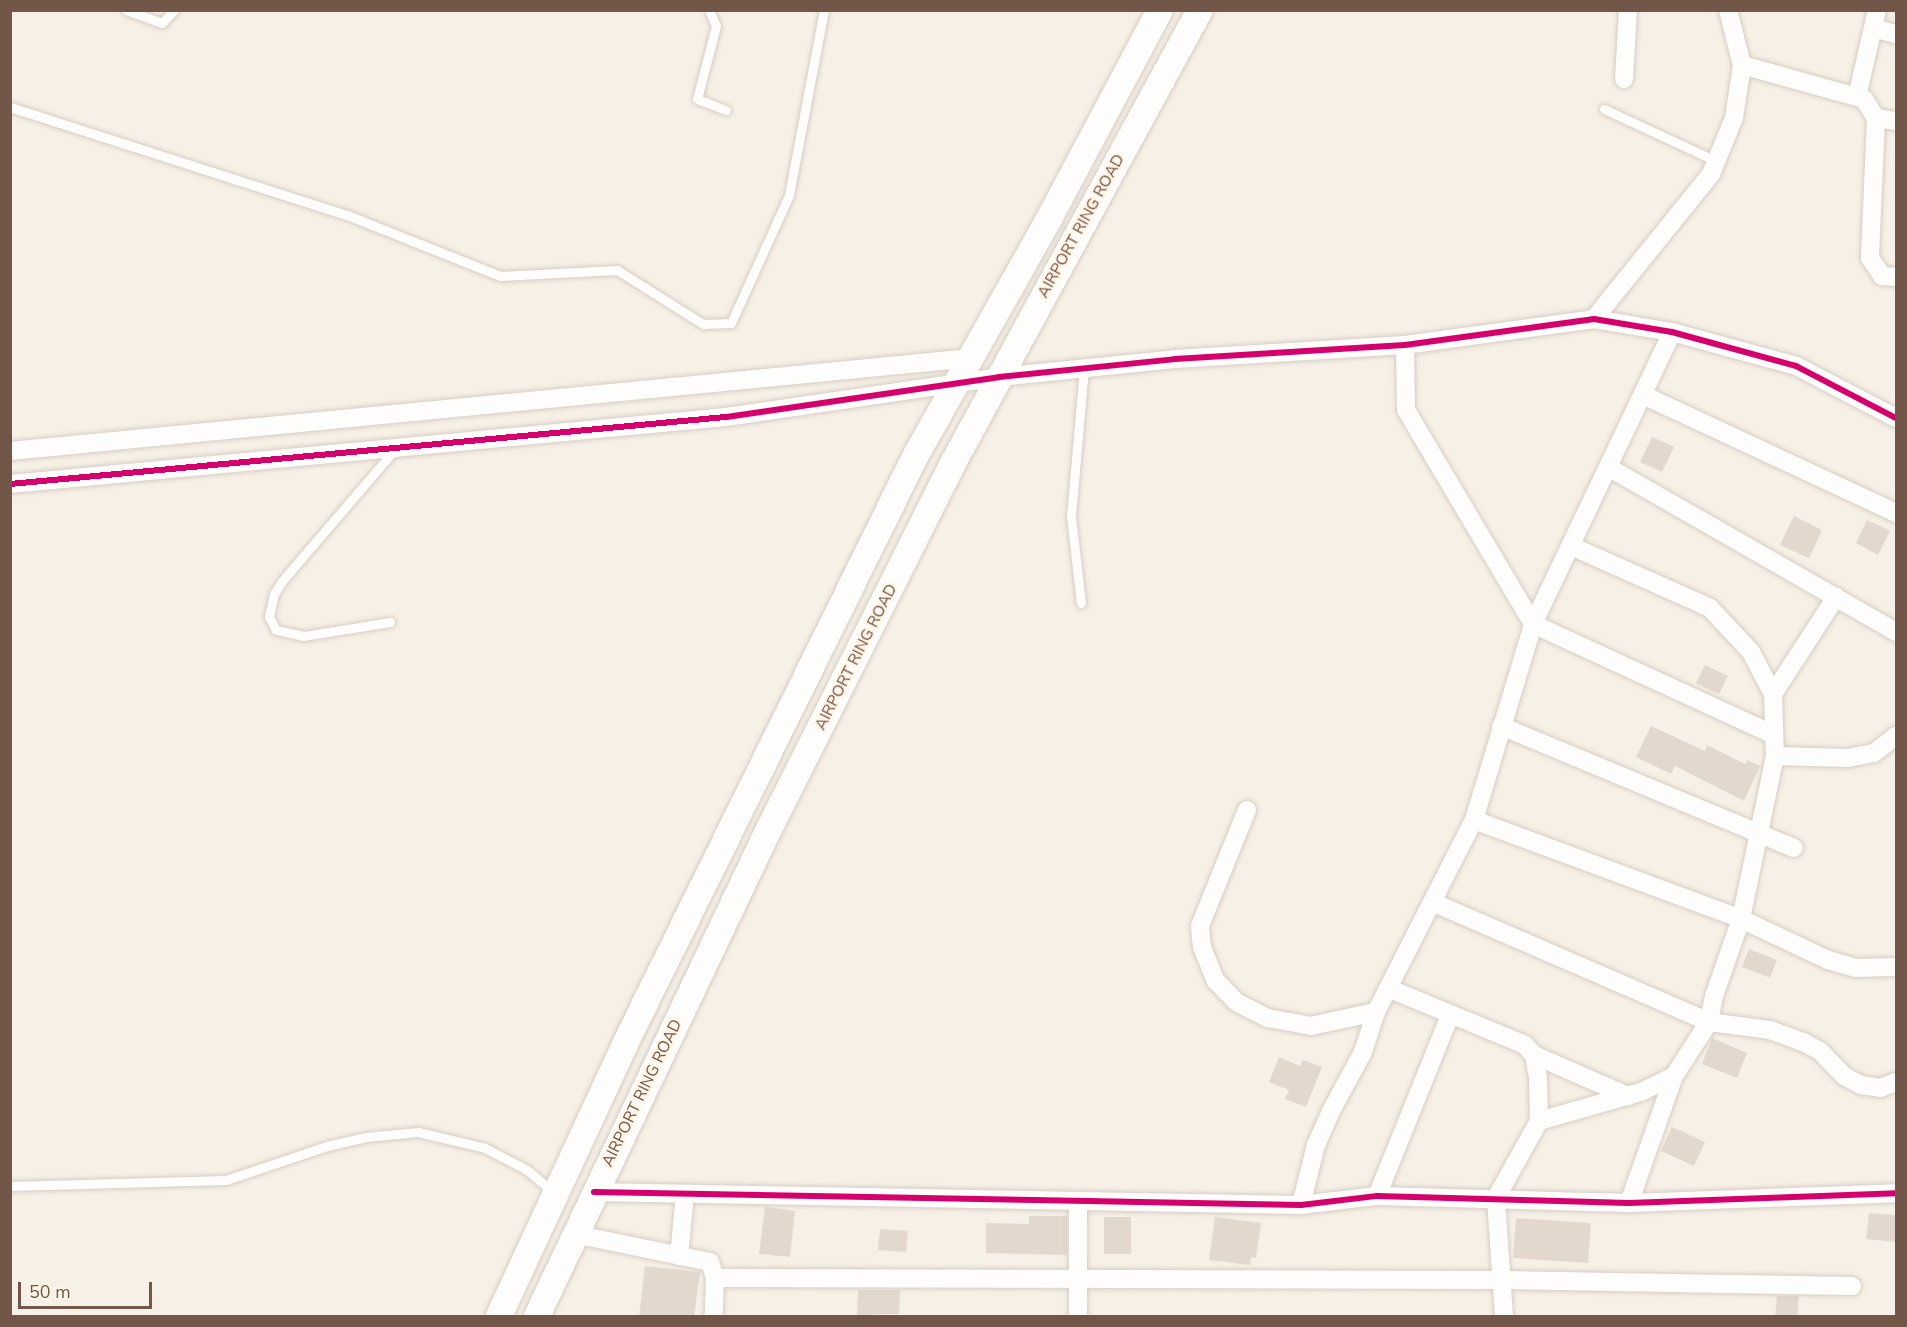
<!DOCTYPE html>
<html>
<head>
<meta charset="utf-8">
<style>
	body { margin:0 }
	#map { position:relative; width:1907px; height:1327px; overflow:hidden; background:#f6f0e6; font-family:"Nunito Sans",sans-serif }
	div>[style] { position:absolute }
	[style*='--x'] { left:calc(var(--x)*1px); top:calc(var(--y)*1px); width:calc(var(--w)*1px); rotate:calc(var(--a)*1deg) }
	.building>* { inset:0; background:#e2d8ce }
	.roads { filter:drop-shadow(0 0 2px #d7cdc4) drop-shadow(0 0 2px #d7cdc4) }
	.lane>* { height:9px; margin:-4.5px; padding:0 4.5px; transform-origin:4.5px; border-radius:4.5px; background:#fefdfb }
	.street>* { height:18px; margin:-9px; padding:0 9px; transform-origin:9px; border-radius:9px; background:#fefdfb }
	.secondary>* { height:26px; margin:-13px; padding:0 13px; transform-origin:13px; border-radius:13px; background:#fefdfb }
	.cycleway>* { height:6px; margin:-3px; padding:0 3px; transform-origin:3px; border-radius:3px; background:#d6006c }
	span { translate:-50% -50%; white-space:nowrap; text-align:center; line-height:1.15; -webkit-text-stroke:4.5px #fff5e6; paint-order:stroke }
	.street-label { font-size:16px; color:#725748 }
	.frame { position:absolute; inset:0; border:12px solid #725748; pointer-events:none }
	.scale { position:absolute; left:18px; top:1282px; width:134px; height:27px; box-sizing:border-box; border:3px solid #725748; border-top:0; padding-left:8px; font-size:18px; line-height:21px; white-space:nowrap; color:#725748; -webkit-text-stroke:4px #fff5e6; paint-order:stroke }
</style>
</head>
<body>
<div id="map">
	<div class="building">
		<div style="clip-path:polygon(1652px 437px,1674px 447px,1662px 472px,1640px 462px)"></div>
		<div style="clip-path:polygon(1794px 516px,1822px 530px,1809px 558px,1780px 545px)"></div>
		<div style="clip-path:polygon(1867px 520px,1890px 531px,1878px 555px,1856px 543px)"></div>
		<div style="clip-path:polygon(1705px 665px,1728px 676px,1719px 694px,1696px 683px)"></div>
		<div style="clip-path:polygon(1651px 726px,1705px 751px,1707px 745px,1745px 764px,1747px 760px,1760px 766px,1744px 801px,1675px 766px,1671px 774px,1636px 757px)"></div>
		<div style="clip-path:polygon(1749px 949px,1777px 960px,1770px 978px,1742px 967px)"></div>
		<div style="clip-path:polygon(1712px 1038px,1747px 1053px,1737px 1078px,1702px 1064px)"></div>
		<div style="clip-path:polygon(1279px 1057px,1300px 1066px,1303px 1060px,1322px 1067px,1306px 1107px,1285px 1099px,1289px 1090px,1269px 1082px)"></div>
		<div style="clip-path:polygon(1672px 1127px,1705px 1142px,1694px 1166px,1661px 1151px)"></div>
		<div style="clip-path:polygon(765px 1207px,795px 1211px,790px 1257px,759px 1254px)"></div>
		<div style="clip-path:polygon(1869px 1213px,1896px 1215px,1896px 1242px,1866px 1239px)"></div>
		<div style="clip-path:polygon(1029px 1216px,1067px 1216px,1067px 1255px,986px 1253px,986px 1223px,1029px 1224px)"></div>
		<div style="clip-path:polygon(1104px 1217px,1131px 1217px,1131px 1254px,1104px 1254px)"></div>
		<div style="clip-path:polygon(1215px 1217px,1261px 1223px,1256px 1258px,1251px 1257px,1250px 1265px,1209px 1260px)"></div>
		<div style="clip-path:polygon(1516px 1218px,1591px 1223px,1588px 1263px,1513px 1258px)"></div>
		<div style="clip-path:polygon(880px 1229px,908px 1231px,906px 1252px,878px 1250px)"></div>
		<div style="clip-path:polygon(645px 1266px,700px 1272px,694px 1317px,639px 1317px)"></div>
		<div style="clip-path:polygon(858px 1290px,900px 1290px,899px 1314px,857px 1315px)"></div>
		<div style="clip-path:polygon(1777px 1296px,1799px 1296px,1797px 1317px,1775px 1317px)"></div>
	</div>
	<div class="roads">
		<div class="lane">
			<div style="--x:126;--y:10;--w:38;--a:20"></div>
			<div style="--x:162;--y:23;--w:18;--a:-47"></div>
			<div style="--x:709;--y:10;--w:17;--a:66"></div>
			<div style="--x:716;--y:26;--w:75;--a:104.6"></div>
			<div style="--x:697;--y:99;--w:31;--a:21"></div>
			<div style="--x:10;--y:107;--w:354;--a:17.8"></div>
			<div style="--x:347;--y:215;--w:165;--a:21.7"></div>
			<div style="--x:500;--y:276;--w:117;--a:-2.9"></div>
			<div style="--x:617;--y:270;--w:102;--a:32.1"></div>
			<div style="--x:703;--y:324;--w:28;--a:-2"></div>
			<div style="--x:731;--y:323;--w:141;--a:-65.6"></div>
			<div style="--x:789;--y:195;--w:188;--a:-79.3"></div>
			<div style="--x:1604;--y:109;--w:123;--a:24.9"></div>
			<div style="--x:1081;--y:603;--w:88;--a:-96.6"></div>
			<div style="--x:1071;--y:516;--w:149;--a:-85"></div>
			<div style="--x:390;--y:622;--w:87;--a:170.8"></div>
			<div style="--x:304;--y:636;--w:29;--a:-168"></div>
			<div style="--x:276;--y:630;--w:15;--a:-118"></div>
			<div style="--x:269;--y:617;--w:24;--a:-78"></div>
			<div style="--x:274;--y:594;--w:15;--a:-58"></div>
			<div style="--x:282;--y:581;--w:174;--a:-49.4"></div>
			<div style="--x:10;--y:1186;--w:216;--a:-1.6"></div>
			<div style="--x:226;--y:1180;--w:107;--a:-18.6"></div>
			<div style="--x:327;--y:1146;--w:40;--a:-13"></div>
			<div style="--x:366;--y:1137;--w:52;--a:-5.5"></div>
			<div style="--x:418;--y:1132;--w:69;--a:13.4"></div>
			<div style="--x:485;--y:1148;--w:47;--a:27.6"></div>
			<div style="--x:527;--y:1170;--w:34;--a:40"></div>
		</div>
		<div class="street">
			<div style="--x:1873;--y:28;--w:24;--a:15"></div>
			<div style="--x:1742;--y:65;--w:127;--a:15.6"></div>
			<div style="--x:1864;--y:99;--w:22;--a:58"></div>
			<div style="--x:1876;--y:118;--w:140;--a:92.5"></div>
			<div style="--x:1870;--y:258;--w:22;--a:56"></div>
			<div style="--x:1882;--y:276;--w:14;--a:4"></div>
			<div style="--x:1624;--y:79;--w:69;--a:-86.7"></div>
			<div style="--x:1857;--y:97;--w:89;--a:-77.1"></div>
			<div style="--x:1876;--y:118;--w:20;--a:9"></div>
			<div style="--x:1594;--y:319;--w:186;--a:-51.1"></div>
			<div style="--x:1711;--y:174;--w:61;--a:-67.7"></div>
			<div style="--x:1734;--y:118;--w:54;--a:-81.4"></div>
			<div style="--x:1742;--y:65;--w:57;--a:-104.3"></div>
			<div style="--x:1405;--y:345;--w:65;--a:89.1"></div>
			<div style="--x:1406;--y:410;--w:249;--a:59.3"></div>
			<div style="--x:1533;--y:624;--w:265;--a:24.7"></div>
			<div style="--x:1643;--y:395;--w:279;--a:25"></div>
			<div style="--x:10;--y:451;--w:966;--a:-5.52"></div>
			<div style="--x:1608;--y:467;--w:332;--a:29.8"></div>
			<div style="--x:10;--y:484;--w:719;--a:-5.35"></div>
			<div style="--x:726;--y:417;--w:276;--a:-8.3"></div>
			<div style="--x:999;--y:377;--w:177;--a:-5.8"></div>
			<div style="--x:1175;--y:359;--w:230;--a:-3.5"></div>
			<div style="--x:1405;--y:345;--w:191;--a:-7.8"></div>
			<div style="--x:1594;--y:319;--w:79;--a:9.5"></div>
			<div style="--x:1672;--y:332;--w:129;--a:15.3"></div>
			<div style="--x:1796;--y:366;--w:113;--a:27.5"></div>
			<div style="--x:1571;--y:546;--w:152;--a:24"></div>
			<div style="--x:1710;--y:608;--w:60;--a:47"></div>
			<div style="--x:1751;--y:652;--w:47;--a:62.4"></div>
			<div style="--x:1773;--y:694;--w:62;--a:88.2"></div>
			<div style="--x:1775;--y:756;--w:167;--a:101.8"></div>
			<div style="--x:1741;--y:919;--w:82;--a:109.3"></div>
			<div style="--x:1714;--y:996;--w:26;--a:101"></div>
			<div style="--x:1709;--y:1022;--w:64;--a:122.9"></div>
			<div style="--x:1674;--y:1076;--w:135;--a:109.5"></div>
			<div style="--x:1773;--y:694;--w:116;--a:-57"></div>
			<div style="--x:1501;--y:726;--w:317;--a:22.6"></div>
			<div style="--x:1775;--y:756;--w:73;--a:1.6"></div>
			<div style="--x:1848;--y:758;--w:26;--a:-11"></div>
			<div style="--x:1874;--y:753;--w:28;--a:-38"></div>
			<div style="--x:1247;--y:810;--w:125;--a:112.1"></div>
			<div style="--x:1200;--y:926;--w:21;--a:85"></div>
			<div style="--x:1202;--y:947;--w:37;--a:68"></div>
			<div style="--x:1216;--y:981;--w:29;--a:46"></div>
			<div style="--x:1236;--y:1002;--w:36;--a:27"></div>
			<div style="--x:1268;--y:1018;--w:44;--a:10.5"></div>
			<div style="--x:1311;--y:1026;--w:66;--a:-12.2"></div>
			<div style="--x:1474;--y:820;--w:285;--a:20.3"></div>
			<div style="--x:1741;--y:919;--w:96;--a:25.2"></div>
			<div style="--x:1828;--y:960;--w:29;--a:16"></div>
			<div style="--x:1856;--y:968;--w:40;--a:-1.4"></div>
			<div style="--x:1432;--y:902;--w:302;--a:23.4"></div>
			<div style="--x:1709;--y:1022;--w:62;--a:7.5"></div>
			<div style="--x:1770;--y:1030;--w:35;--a:20"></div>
			<div style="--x:1803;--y:1042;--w:19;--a:28"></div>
			<div style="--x:1820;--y:1051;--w:35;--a:46"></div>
			<div style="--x:1844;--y:1076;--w:19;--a:28"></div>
			<div style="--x:1861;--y:1085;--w:19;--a:9"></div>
			<div style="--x:1880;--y:1088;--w:17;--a:-21"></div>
			<div style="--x:1390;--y:989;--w:146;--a:22.5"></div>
			<div style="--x:1525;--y:1045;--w:13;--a:48"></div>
			<div style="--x:1534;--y:1055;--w:23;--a:80"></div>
			<div style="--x:1538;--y:1078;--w:43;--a:88.7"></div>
			<div style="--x:1534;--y:1055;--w:103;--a:23.6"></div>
			<div style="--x:594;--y:1192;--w:707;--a:1.05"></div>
			<div style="--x:1301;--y:1205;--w:77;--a:-6.8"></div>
			<div style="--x:1377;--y:1196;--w:252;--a:1.6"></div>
			<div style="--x:1629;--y:1203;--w:267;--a:-2.1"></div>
			<div style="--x:1377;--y:1196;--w:195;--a:-68"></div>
			<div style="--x:1078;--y:1202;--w:114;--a:90"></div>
			<div style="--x:1301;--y:1205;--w:62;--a:-76"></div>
			<div style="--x:1316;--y:1145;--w:37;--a:-66"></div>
			<div style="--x:1331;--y:1111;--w:67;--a:-61.5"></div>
			<div style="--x:1363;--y:1052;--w:42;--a:-72"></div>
			<div style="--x:1376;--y:1012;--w:216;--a:-63"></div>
			<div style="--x:1474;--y:820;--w:205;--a:-73.2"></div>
			<div style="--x:1533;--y:624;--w:323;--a:-64.5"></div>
			<div style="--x:574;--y:1234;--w:139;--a:11.6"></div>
			<div style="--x:710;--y:1262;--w:17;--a:73"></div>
			<div style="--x:715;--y:1278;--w:38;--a:92"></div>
			<div style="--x:679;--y:1256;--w:61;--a:-84.4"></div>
			<div style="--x:715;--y:1278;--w:788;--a:0.15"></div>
			<div style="--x:1503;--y:1280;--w:349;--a:1"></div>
			<div style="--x:1504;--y:1316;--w:118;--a:-93.9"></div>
			<div style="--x:1496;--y:1198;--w:88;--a:-60.8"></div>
			<div style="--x:1539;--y:1121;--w:106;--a:-15.9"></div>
			<div style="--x:1641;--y:1092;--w:37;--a:-26"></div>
		</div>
		<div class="secondary">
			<div style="--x:499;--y:1316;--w:300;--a:-65.1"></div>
			<div style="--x:625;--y:1044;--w:657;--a:-63.71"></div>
			<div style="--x:916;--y:455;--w:273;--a:-60.6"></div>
			<div style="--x:1050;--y:217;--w:234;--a:-62"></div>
			<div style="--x:537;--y:1316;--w:537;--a:-64.53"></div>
			<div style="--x:768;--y:831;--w:410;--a:-63.3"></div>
			<div style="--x:952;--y:465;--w:518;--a:-61.41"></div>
		</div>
	</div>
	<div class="cycleway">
		<div style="--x:10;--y:484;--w:719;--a:-5.35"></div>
		<div style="--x:726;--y:417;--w:276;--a:-8.3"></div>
		<div style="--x:999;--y:377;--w:177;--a:-5.8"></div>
		<div style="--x:1175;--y:359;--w:230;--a:-3.5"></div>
		<div style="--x:1405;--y:345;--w:191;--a:-7.8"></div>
		<div style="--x:1594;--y:319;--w:79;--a:9.5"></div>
		<div style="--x:1672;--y:332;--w:129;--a:15.3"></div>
		<div style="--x:1796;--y:366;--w:113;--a:27.5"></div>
		<div style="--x:594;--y:1192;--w:707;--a:1.05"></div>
		<div style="--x:1301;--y:1205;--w:77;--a:-6.8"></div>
		<div style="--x:1377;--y:1196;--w:252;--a:1.6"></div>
		<div style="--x:1629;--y:1203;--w:267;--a:-2.1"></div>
	</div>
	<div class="street-label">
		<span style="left:1081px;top:226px;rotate:-61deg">AIRPORT RING ROAD</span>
		<span style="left:856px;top:657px;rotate:-63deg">AIRPORT RING ROAD</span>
		<span style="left:642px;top:1093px;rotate:-64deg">AIRPORT RING ROAD</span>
	</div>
	<div class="frame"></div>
	<div class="scale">50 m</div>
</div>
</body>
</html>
